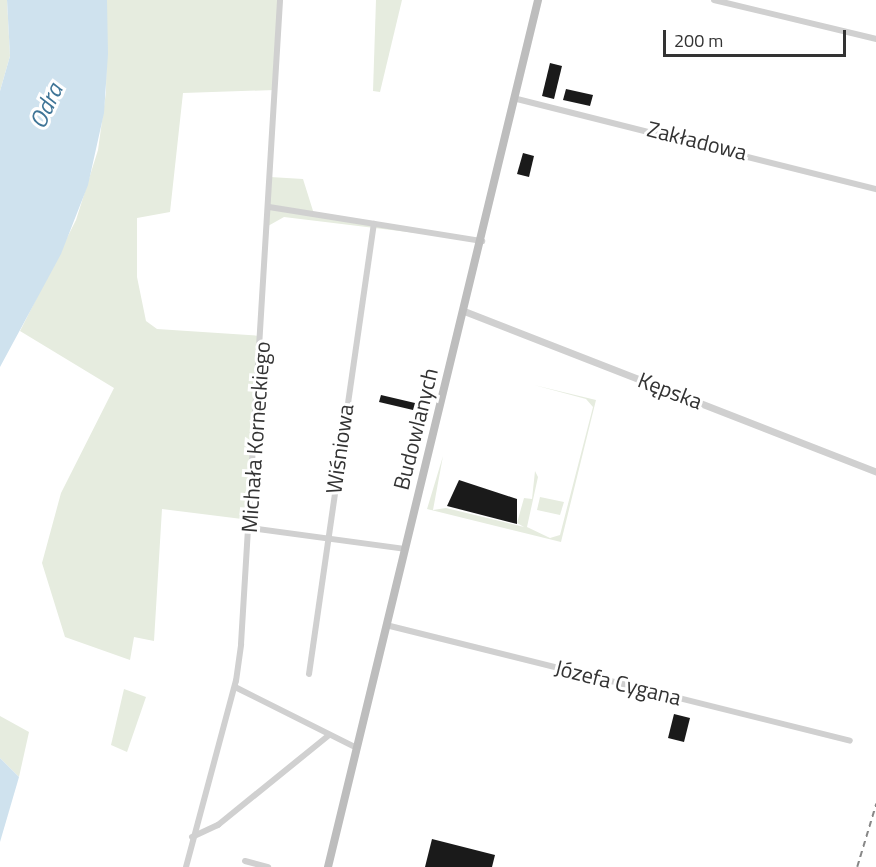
<!DOCTYPE html>
<html>
<head>
<meta charset="utf-8">
<style>
	body { margin:0 }
	#map { position:relative; width:876px; height:867px; overflow:hidden; background:#fff; font-family:"Titillium Web",sans-serif }
	div>[style] { position:absolute }
	[style*='--x'] { left:calc(var(--x)*1px); top:calc(var(--y)*1px); width:calc(var(--w)*1px); rotate:calc(var(--a)*1deg) }
	.green>* { inset:0; background:#e6ecdf }
	.water>* { inset:0; background:#cfe2ee }
	.building>* { inset:0; background:#1a1a1a }
	.minor>* { height:6px; margin:-3px; padding:0 3px; transform-origin:3px; border-radius:3px; background:#d0d0d0 }
	.tertiary>* { height:7px; margin:-3.5px; padding:0 3.5px; transform-origin:3.5px; border-radius:3.5px; background:#d0d0d0 }
	.secondary>* { height:8px; margin:-4px; padding:0 4px; transform-origin:4px; border-radius:4px; background:#bdbdbd }
	.rail>* { height:1.5px; margin-top:-0.75px; transform-origin:0; background:repeating-linear-gradient(90deg,#888 0 6px,transparent 0 10.5px) }
	span { translate:-50% -50%; white-space:nowrap; text-align:center; line-height:1.15; -webkit-text-stroke:6px #fff; paint-order:stroke }
	.street-label { font-size:22px; color:#333 }
	.water-label { font-size:24px; color:#3f7597; font-style:italic }
	.scale { position:absolute; left:663px; top:30px; width:183px; height:27px; box-sizing:border-box; border:3px solid #333; border-top:0; padding-left:8px; font-size:18px; line-height:21px; white-space:nowrap; color:#333; -webkit-text-stroke:4px #fff; paint-order:stroke }
</style>
</head>
<body>
<div id="map">
	<div class="green">
		<div style="clip-path:polygon(0 0,7px 0,10px 56px,0 91px)"></div>
		<div style="clip-path:polygon(107px 0,280px 0,275px 90px,183px 93px,170px 212px,137px 218px,137px 277px,146px 321px,157px 329px,262px 336px,250px 520px,162px 509px,154px 641px,134px 637px,130px 660px,65px 637px,42px 563px,61px 493px,114px 388px,20px 331px,76px 220px,98px 150px,106px 92px)"></div>
		<div style="clip-path:polygon(376px 0,402px 0,380px 92px,373px 91px)"></div>
		<div style="clip-path:polygon(270px 177px,303px 179px,314px 214px,482px 241px,284px 217px,268px 226px)"></div>
		<div style="clip-path:polygon(534px 385px,596px 400px,561px 542px,427px 509px,443px 456px,433px 510px,446px 508px,524px 527px,517px 523px,524px 498px,532px 499px,535px 471px,538px 477px,527px 527px,550px 538px,560px 535px,593px 407px,586px 399px)"></div>
		<div style="clip-path:polygon(540px 497px,564px 502px,560px 515px,537px 510px)"></div>
		<div style="clip-path:polygon(124px 689px,146px 697px,127px 752px,111px 745px)"></div>
		<div style="clip-path:polygon(0 716px,29px 732px,19px 777px,0 758px)"></div>
	</div>
	<div class="water">
		<div style="clip-path:polygon(7px 0,107px 0,108px 54px,104px 113px,88px 185px,61px 254px,0 367px,0 91px,10px 56px)"></div>
		<div style="clip-path:polygon(0 758px,19px 777px,0 842px)"></div>
	</div>
	<div class="building">
		<div style="clip-path:polygon(550px 63px,562px 66px,554px 99px,542px 96px)"></div>
		<div style="clip-path:polygon(566px 89px,593px 95px,590px 106px,563px 100px)"></div>
		<div style="clip-path:polygon(523px 153px,534px 156px,529px 177px,517px 174px)"></div>
		<div style="clip-path:polygon(381px 395px,415px 403px,413px 410px,379px 402px)"></div>
		<div style="clip-path:polygon(459px 480px,517px 499px,517px 524px,447px 506px)"></div>
		<div style="clip-path:polygon(674px 714px,690px 718px,684px 742px,668px 738px)"></div>
		<div style="clip-path:polygon(432px 839px,495px 855px,492px 867px,425px 867px)"></div>
	</div>
	<div class="minor">
		<div style="--x:714;--y:0;--w:167;--a:13.5"></div>
		<div style="--x:517;--y:99;--w:370;--a:14.1"></div>
		<div style="--x:269;--y:207;--w:216;--a:9.1"></div>
		<div style="--x:250;--y:528;--w:156;--a:7.7"></div>
		<div style="--x:386;--y:625;--w:478;--a:14"></div>
		<div style="--x:309;--y:674;--w:455;--a:-81.8"></div>
		<div style="--x:235;--y:687;--w:136;--a:26.6"></div>
		<div style="--x:192;--y:837;--w:29;--a:-25"></div>
		<div style="--x:218;--y:825;--w:143;--a:-39"></div>
		<div style="--x:245;--y:861;--w:24;--a:15"></div>
		<div style="--x:186;--y:867;--w:193;--a:-75"></div>
		<div style="--x:236;--y:681;--w:37;--a:-82"></div>
		<div style="--x:241;--y:644;--w:645;--a:-86.53"></div>
	</div>
	<div class="tertiary">
		<div style="--x:464;--y:311;--w:442;--a:21.3"></div>
	</div>
	<div class="secondary">
		<div style="--x:328;--y:867;--w:892;--a:-76.38"></div>
	</div>
	<div class="rail">
		<div style="--x:857;--y:867;--w:66;--a:-73.2"></div>
	</div>
	<div class="street-label">
		<span style="left:697px;top:141px;rotate:14deg">Zakładowa</span>
		<span style="left:670px;top:391px;rotate:21deg">Kępska</span>
		<span style="left:416px;top:429px;rotate:-76deg">Budowlanych</span>
		<span style="left:256px;top:437px;rotate:-86deg">Michała Korneckiego</span>
		<span style="left:340px;top:449px;rotate:-82deg">Wiśniowa</span>
		<span style="left:618px;top:683px;rotate:14deg">Józefa Cygana</span>
	</div>
	<div class="water-label">
		<span style="left:46px;top:106px;rotate:-65deg">Odra</span>
	</div>
	<div class="scale">200 m</div>
</div>
</body>
</html>
